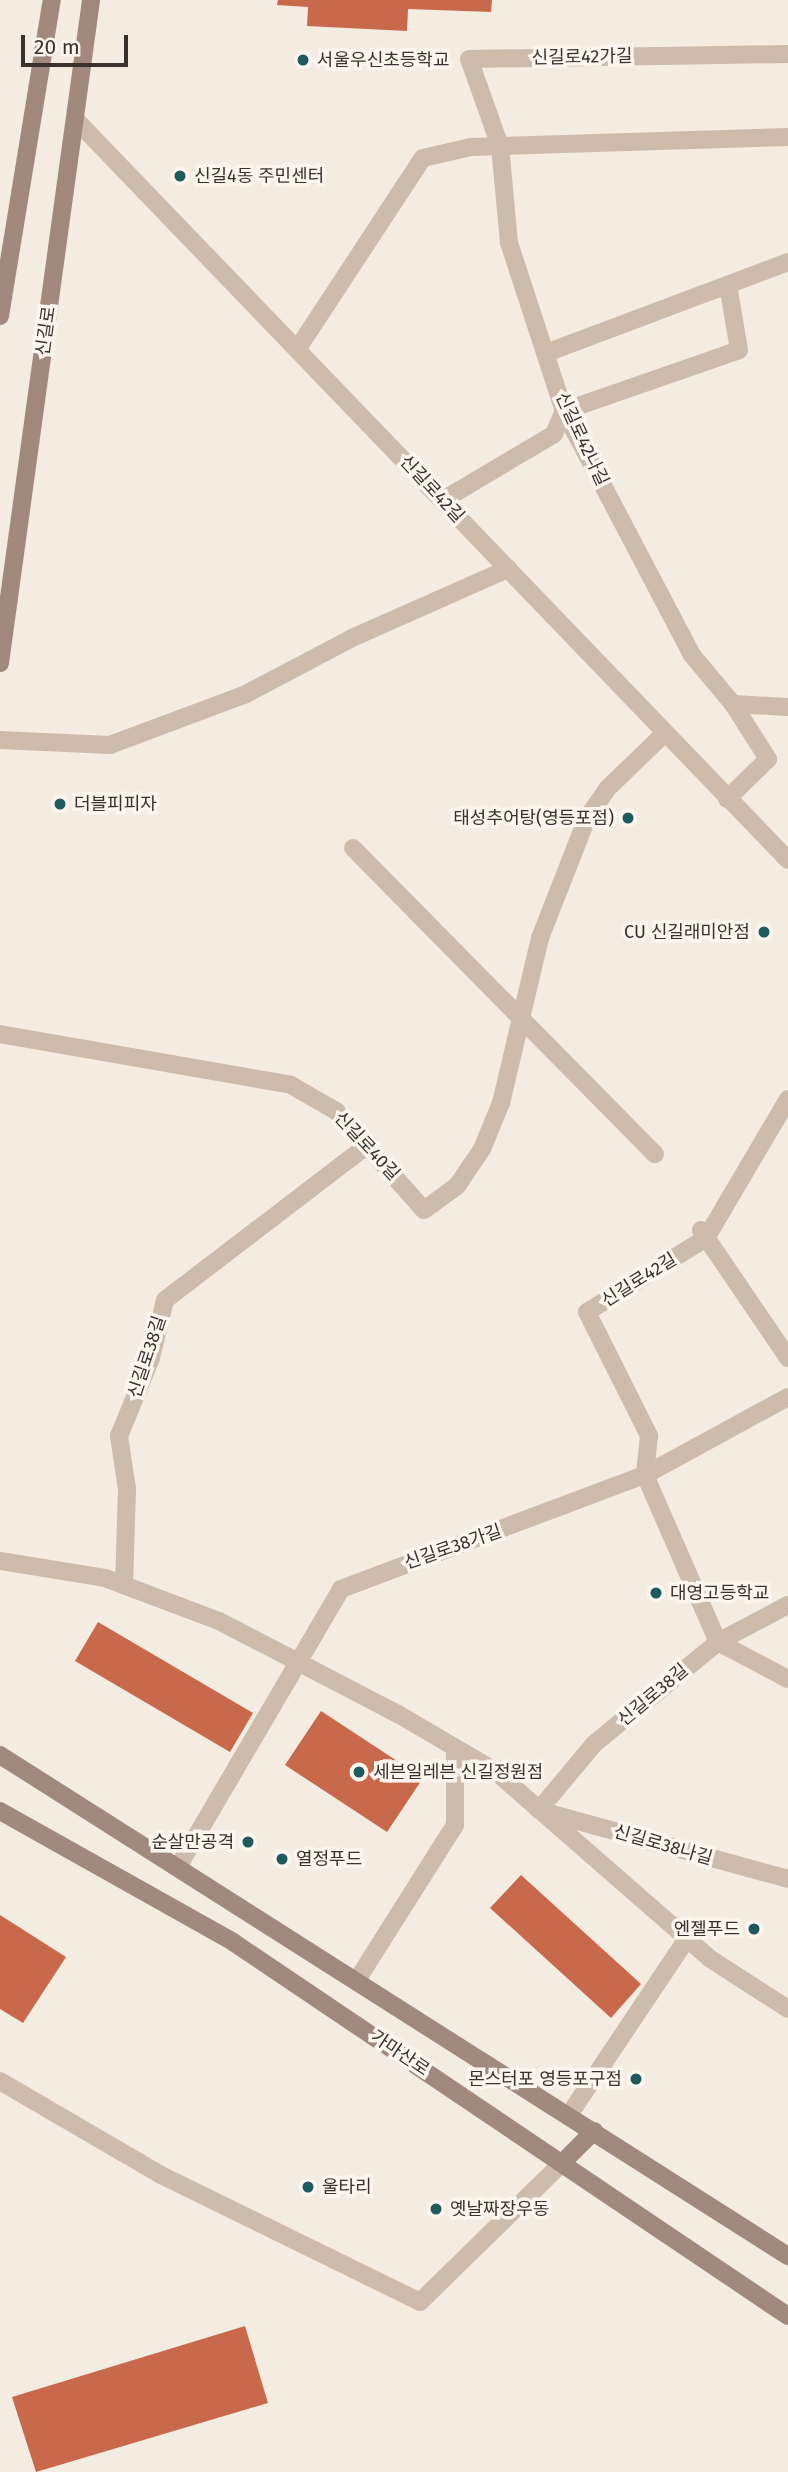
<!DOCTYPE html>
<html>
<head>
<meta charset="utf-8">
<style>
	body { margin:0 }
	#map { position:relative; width:788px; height:2472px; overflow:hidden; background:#f4ebe1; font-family:"Fira Sans","Noto Sans KR",sans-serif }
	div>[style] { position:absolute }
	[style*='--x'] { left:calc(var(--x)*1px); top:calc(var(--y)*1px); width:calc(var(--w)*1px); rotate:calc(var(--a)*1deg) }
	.building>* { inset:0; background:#c8694b }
	.service>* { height:18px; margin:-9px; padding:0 9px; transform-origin:9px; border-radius:9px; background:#cdbbac }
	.minor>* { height:18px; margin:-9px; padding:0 9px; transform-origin:9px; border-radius:9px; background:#cdbbac }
	.secondary>* { height:18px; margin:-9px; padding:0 9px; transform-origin:9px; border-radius:9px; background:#a18a7d }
	.dots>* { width:19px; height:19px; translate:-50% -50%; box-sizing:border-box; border:4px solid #fbf5ee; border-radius:50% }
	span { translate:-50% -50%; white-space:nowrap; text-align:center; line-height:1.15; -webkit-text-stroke:7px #fbf5ee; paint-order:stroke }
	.street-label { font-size:18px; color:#3b302b }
	.poi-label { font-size:18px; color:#3b302b }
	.left { translate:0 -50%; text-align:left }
	.right { translate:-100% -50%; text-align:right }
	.scale { position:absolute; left:21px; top:35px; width:107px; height:32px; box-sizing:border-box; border:4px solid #3b302b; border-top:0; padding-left:9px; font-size:21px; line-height:24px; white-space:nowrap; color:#3b302b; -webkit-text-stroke:5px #fbf5ee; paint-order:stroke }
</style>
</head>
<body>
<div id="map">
	<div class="building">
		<div style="clip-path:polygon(278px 0,492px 0,491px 12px,408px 9px,407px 31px,307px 26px,308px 7px,277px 5px)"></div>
		<div style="clip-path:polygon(98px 1622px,253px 1713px,230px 1752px,75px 1661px)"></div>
		<div style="clip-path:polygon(321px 1711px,423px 1778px,387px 1832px,285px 1765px)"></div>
		<div style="clip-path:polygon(521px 1875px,641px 1984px,611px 2018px,490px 1908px)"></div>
		<div style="clip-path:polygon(0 1915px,66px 1957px,23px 2023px,0 2009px)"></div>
		<div style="clip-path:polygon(245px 2326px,268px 2403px,36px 2472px,12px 2397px)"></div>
	</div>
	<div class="service">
		<div style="--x:546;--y:353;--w:259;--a:-20.6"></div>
		<div style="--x:564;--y:411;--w:185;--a:-19.2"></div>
		<div style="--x:739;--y:350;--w:66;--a:-99.6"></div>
		<div style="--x:353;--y:848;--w:430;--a:45.4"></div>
		<div style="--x:539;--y:1810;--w:86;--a:-50.2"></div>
		<div style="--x:594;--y:1744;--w:161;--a:-39.4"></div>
		<div style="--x:718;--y:1642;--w:79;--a:-27.9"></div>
	</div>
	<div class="minor">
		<div style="--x:75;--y:119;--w:1028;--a:46.1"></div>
		<div style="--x:298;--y:348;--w:227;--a:-56.7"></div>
		<div style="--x:423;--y:158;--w:49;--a:-12.9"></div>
		<div style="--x:471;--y:147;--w:317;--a:-1.8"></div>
		<div style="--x:443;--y:500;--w:129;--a:-30.7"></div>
		<div style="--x:554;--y:434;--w:25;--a:-67"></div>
		<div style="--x:733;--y:704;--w:64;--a:-129.9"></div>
		<div style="--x:692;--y:655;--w:276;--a:-117.7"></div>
		<div style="--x:564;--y:411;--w:177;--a:-108.1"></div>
		<div style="--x:509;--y:243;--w:97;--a:-95.3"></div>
		<div style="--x:500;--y:146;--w:92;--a:-109.6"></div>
		<div style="--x:469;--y:59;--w:319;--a:-0.9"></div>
		<div style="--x:0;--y:740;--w:110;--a:2.6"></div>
		<div style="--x:110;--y:745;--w:143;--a:-20.5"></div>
		<div style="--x:244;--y:695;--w:122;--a:-27.8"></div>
		<div style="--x:352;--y:638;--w:171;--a:-23.9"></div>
		<div style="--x:727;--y:799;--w:57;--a:-44.3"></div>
		<div style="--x:768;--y:759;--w:65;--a:-122.5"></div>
		<div style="--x:733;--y:704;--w:55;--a:3.1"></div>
		<div style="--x:0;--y:1034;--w:295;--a:9.9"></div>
		<div style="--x:291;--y:1085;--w:52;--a:30"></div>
		<div style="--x:336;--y:1111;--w:132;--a:48.4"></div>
		<div style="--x:424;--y:1210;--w:41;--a:-36"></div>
		<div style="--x:457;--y:1186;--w:45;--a:-56"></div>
		<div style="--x:482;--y:1149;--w:50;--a:-67.6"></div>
		<div style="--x:501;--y:1103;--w:170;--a:-76.7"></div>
		<div style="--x:540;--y:938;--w:129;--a:-68.6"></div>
		<div style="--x:587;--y:818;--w:37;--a:-55"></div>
		<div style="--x:608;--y:788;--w:78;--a:-44"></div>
		<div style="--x:788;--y:1099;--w:161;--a:120.5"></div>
		<div style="--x:706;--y:1238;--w:140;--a:148.1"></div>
		<div style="--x:587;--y:1312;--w:139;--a:63.4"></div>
		<div style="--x:649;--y:1436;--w:39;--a:96"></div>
		<div style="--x:645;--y:1475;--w:182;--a:66.4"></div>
		<div style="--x:718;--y:1642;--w:79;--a:27.9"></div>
		<div style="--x:701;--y:1230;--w:155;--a:55.8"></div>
		<div style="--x:0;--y:1561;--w:106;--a:9.2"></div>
		<div style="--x:105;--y:1578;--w:122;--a:20.7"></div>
		<div style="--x:219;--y:1621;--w:202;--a:27.5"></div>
		<div style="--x:398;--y:1714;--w:113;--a:30.4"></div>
		<div style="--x:495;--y:1771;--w:284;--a:41.1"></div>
		<div style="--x:709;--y:1958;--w:94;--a:32.8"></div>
		<div style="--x:124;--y:1585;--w:96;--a:-88.2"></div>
		<div style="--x:127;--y:1489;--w:54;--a:-98.6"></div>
		<div style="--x:119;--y:1436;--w:84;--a:-67.7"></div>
		<div style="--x:151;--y:1358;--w:60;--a:-76.4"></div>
		<div style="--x:165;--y:1300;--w:257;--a:-37.4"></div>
		<div style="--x:545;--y:1812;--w:252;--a:15.4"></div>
		<div style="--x:178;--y:1867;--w:322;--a:-59.6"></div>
		<div style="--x:341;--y:1589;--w:325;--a:-20.6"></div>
		<div style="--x:645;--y:1475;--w:163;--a:-28.6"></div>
		<div style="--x:357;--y:1980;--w:183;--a:-57.7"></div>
		<div style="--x:455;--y:1825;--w:77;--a:-90"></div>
		<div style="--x:0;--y:2081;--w:186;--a:30.3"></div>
		<div style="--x:161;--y:2175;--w:288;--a:26.1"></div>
		<div style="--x:420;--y:2302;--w:200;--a:-44.4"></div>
		<div style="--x:569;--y:2115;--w:212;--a:-56.2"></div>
	</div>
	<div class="secondary">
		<div style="--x:0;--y:316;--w:320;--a:-80.7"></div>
		<div style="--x:0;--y:663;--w:669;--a:-82.18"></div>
		<div style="--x:0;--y:1755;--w:934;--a:32.45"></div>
		<div style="--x:0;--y:1811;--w:267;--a:29.3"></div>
		<div style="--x:233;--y:1942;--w:669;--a:33.98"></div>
		<div style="--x:563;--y:2162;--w:44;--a:-45"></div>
	</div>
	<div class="dots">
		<div style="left:303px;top:60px;background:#1f5a5e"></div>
		<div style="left:180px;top:176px;background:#1f5a5e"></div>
		<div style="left:60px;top:804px;background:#1f5a5e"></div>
		<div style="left:628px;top:818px;background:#1f5a5e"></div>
		<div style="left:764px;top:932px;background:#1f5a5e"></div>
		<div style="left:656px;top:1593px;background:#1f5a5e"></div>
		<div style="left:359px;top:1772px;background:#1f5a5e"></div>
		<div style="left:248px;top:1842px;background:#1f5a5e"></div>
		<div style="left:282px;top:1859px;background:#1f5a5e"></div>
		<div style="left:754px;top:1929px;background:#1f5a5e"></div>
		<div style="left:636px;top:2079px;background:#1f5a5e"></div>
		<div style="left:308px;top:2187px;background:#1f5a5e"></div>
		<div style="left:436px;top:2209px;background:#1f5a5e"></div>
	</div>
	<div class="street-label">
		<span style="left:582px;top:57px;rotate:-1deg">신길로42가길</span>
		<span style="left:46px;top:331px;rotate:-82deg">신길로</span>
		<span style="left:582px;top:439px;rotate:65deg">신길로42나길</span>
		<span style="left:432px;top:489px;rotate:47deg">신길로42길</span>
		<span style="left:367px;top:1146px;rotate:47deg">신길로40길</span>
		<span style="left:639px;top:1280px;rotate:-32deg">신길로42길</span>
		<span style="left:147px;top:1357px;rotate:-72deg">신길로38길</span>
		<span style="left:453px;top:1547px;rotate:-19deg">신길로38가길</span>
		<span style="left:653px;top:1695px;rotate:-40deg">신길로38길</span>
		<span style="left:663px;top:1845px;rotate:16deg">신길로38나길</span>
		<span style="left:400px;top:2053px;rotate:34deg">가마산로</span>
	</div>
	<div class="poi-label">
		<span class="left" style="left:317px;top:60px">서울우신초등학교</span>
		<span class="left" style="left:194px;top:176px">신길4동 주민센터</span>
		<span class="left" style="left:74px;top:804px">더블피피자</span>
		<span class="right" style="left:614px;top:818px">태성추어탕(영등포점)</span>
		<span class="right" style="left:750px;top:932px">CU 신길래미안점</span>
		<span class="left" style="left:670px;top:1593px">대영고등학교</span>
		<span class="left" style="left:373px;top:1772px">세븐일레븐 신길정원점</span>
		<span class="right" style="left:234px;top:1842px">순살만공격</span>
		<span class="left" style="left:296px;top:1859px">열정푸드</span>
		<span class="right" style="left:740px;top:1929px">엔젤푸드</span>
		<span class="right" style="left:622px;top:2079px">몬스터포 영등포구점</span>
		<span class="left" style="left:322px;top:2187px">울타리</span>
		<span class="left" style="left:450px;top:2209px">옛날짜장우동</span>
	</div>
	<div class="scale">20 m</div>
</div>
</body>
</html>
